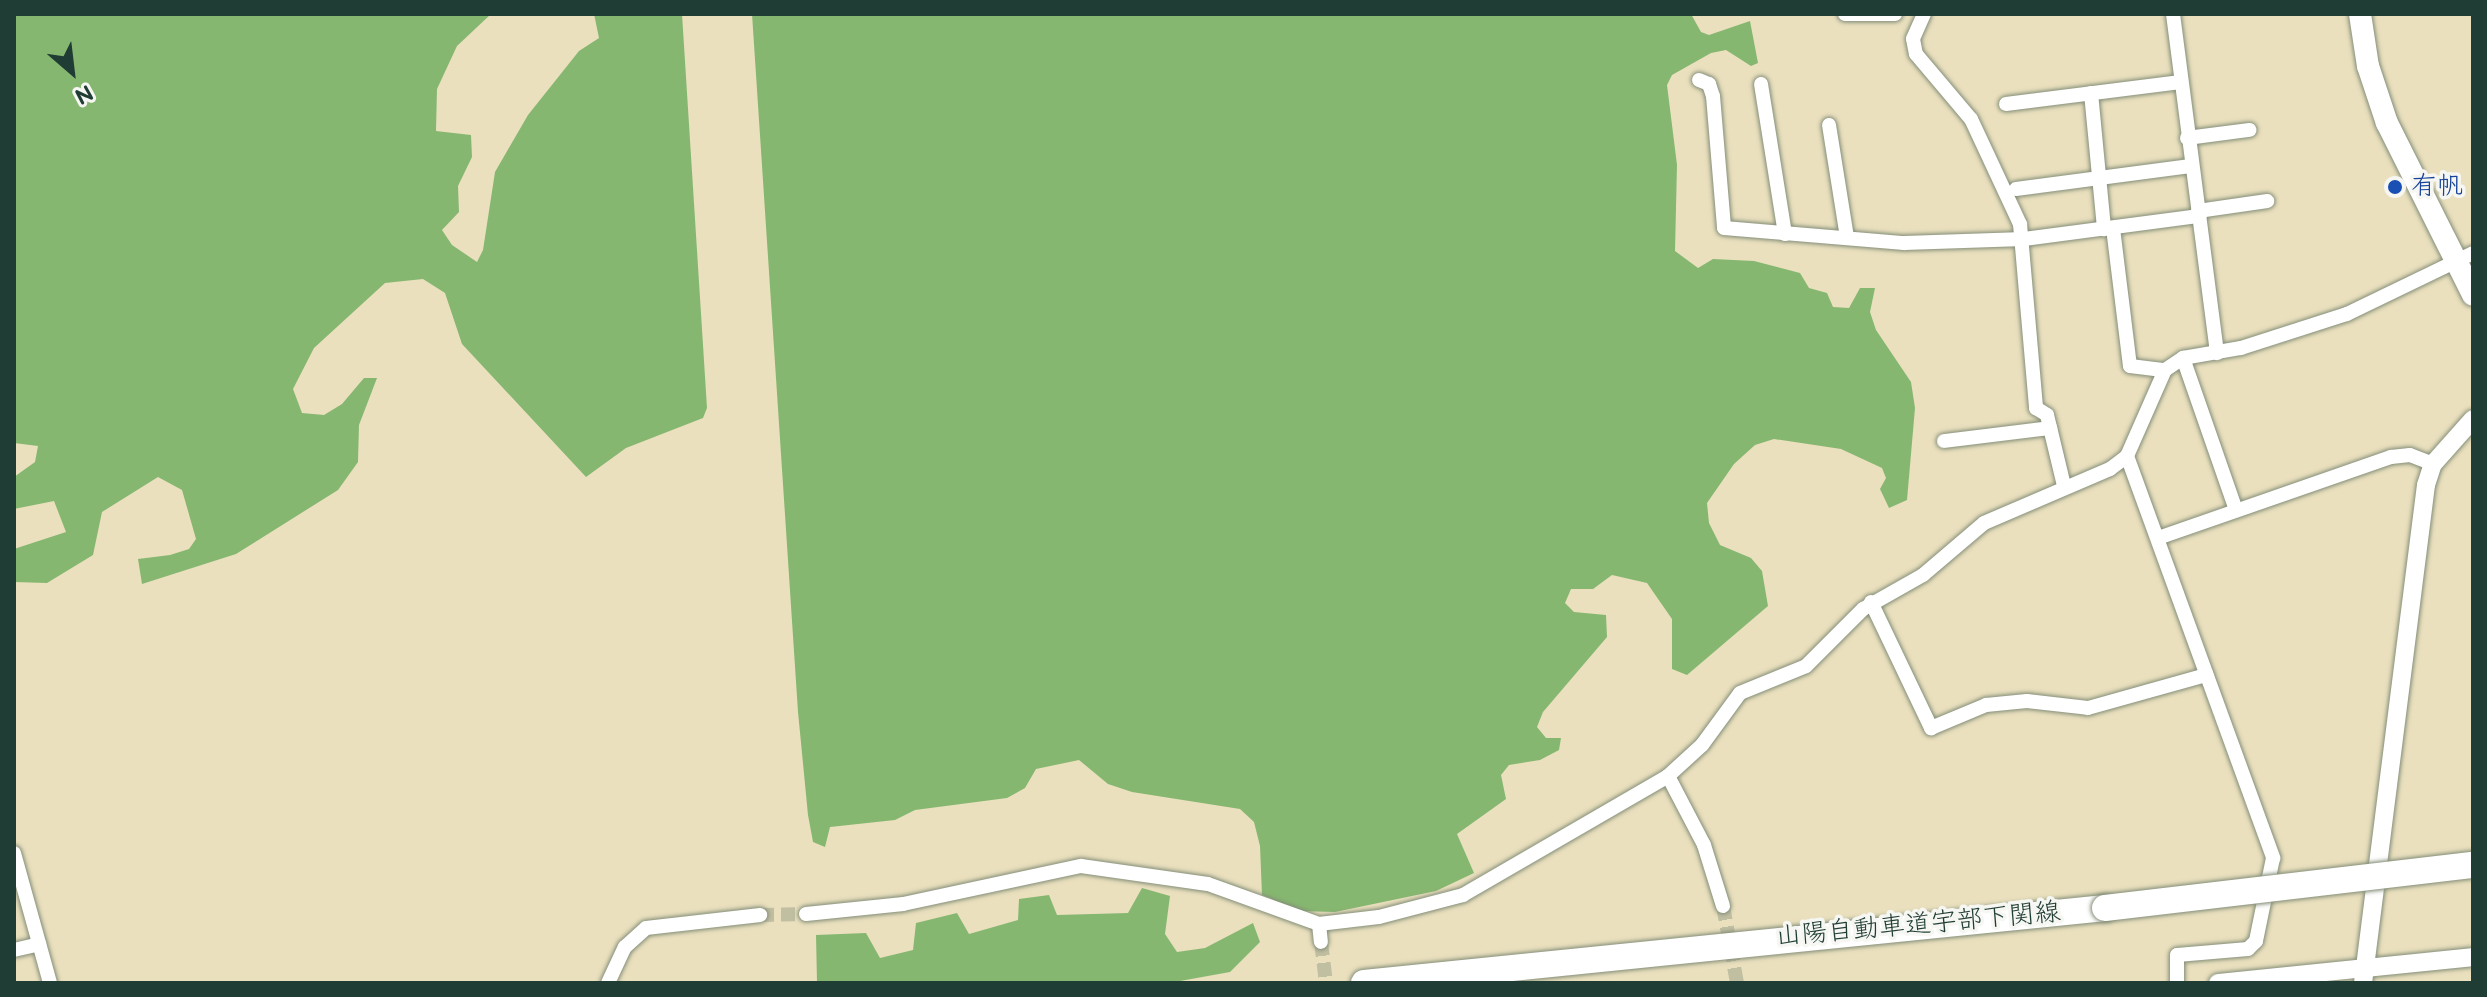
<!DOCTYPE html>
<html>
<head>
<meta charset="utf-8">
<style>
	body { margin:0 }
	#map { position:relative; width:2487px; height:997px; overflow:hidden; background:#eae0be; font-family:"Balsamiq Sans","Klee One",sans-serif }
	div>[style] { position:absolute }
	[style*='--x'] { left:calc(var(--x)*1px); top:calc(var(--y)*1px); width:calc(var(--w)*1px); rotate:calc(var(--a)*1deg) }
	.forest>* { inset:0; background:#86b770 }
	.minor-tunnel>* { height:14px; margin-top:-7px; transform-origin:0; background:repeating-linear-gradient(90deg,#c1bfa2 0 14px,transparent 0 21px) }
	.roads { filter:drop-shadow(0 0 2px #848e79) drop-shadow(0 0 2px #848e79) }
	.minor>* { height:14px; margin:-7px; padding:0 7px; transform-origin:7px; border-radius:7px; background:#fff }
	.tertiary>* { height:18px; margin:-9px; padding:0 9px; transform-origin:9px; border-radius:9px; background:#fff }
	.primary>* { height:22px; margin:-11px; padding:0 11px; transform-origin:11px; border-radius:11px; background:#fff }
	.motorway>* { height:26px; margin:-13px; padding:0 13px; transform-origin:13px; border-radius:13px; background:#fff }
	.bridges { filter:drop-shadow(0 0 2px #848e79) drop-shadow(0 0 2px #848e79) }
	.motorway-bridge>* { height:26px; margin:-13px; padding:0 13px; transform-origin:13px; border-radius:13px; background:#fff }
	.dots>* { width:22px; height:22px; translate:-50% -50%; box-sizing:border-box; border:4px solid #f6f6f2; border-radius:50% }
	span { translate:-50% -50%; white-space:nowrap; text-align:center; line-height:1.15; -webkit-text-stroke:7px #f6f6f2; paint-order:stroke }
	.transit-label { font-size:26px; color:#164399 }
	.left { translate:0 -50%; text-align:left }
	.street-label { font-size:26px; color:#1f3d34 }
	.frame { position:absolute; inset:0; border:16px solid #1f3d34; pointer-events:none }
	.north { position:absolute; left:32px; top:32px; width:80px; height:80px; -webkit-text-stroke:6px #f6f6f2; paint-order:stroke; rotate:152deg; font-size:22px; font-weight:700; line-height:32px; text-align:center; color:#1f3d34 }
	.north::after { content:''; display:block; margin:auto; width:28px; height:36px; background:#1f3d34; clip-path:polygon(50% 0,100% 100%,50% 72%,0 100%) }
</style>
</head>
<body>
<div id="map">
	<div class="forest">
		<div style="clip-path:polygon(14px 14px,491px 14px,457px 46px,437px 89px,436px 131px,471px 135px,472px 157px,458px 186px,459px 212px,442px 230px,452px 245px,477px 262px,483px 250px,495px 172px,528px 115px,579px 51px,599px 38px,594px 14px,682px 14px,707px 408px,703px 418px,626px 448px,586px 477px,462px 344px,445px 293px,423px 279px,385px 283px,314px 348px,293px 389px,302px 413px,324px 415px,342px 404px,364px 378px,377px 378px,359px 425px,358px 462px,338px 490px,236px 554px,142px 584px,138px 559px,170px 555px,189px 549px,196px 539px,182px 490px,158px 477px,102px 512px,93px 555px,47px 583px,14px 582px,14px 549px,66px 532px,54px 501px,14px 509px,14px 477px,35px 462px,38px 446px,14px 443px)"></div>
		<div style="clip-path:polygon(752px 14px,1691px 14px,1701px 32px,1709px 35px,1750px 21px,1758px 63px,1751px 66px,1726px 50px,1711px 53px,1672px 75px,1667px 85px,1677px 165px,1675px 251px,1698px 268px,1713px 259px,1754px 261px,1800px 273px,1809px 288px,1827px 293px,1833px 307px,1849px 308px,1860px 288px,1875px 288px,1870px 312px,1876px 330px,1911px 382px,1915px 408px,1907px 500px,1889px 508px,1880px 489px,1886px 478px,1882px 468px,1841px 449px,1774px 439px,1755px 445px,1734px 464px,1707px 503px,1709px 523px,1720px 545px,1751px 558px,1762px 571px,1768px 606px,1687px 675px,1672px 669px,1672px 619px,1647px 583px,1612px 575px,1593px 589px,1571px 589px,1565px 603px,1574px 612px,1606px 615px,1607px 637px,1543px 712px,1537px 727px,1546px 738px,1561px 738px,1559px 750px,1540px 760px,1509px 765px,1501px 775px,1506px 799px,1457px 834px,1474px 873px,1436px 891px,1335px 912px,1299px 911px,1262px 895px,1260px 846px,1254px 822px,1240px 809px,1132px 792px,1108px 784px,1079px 760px,1036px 769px,1025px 788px,1007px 798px,915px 810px,895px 820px,830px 827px,825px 847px,813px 842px,808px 815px,798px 712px)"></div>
		<div style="clip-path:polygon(1142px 888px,1170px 896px,1165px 934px,1177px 952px,1205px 948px,1253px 923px,1260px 942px,1230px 972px,1169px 983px,817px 983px,816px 935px,866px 933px,880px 958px,913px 950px,916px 923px,957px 913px,969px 934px,1018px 920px,1019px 899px,1049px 895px,1057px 915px,1128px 913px)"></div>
	</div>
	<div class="minor-tunnel">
		<div style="--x:1723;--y:906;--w:78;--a:79.7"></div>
		<div style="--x:760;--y:915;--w:46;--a:-1.2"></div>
		<div style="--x:1321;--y:942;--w:41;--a:83"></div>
	</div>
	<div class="roads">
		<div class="minor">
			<div style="--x:1845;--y:14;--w:50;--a:0"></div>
			<div style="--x:1924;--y:14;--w:27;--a:114"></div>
			<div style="--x:1913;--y:39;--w:15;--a:79"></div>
			<div style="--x:1916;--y:54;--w:85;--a:49.8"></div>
			<div style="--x:1971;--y:119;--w:116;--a:65"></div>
			<div style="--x:2020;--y:224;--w:185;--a:85"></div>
			<div style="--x:2036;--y:408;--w:13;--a:32"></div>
			<div style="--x:2047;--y:415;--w:73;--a:76.5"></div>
			<div style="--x:2173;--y:14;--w:342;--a:82.6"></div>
			<div style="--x:1699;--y:80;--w:11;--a:22"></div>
			<div style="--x:1709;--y:84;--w:13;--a:72"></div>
			<div style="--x:1713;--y:96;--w:132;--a:85.2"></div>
			<div style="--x:1724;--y:228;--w:181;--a:4.8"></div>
			<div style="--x:1904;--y:243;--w:120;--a:-1.9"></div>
			<div style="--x:2024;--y:239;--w:177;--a:-7.5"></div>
			<div style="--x:1761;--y:84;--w:152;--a:80.9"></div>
			<div style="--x:2091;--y:93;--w:137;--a:84.5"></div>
			<div style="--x:2006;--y:104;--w:176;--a:-7.2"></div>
			<div style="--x:1829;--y:125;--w:114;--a:80.9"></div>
			<div style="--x:2187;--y:138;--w:63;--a:-7.4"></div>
			<div style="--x:2016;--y:189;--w:176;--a:-7.5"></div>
			<div style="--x:2198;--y:211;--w:70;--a:-8.2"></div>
			<div style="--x:2113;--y:228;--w:139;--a:83"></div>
			<div style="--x:2130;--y:366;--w:35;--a:7"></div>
			<div style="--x:2183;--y:358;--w:161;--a:70.8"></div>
			<div style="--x:1944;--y:441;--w:107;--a:-7"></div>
			<div style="--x:2127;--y:456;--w:428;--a:70"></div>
			<div style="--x:2273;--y:858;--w:85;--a:101.6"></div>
			<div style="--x:2256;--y:941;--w:11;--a:135"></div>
			<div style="--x:2248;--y:949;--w:71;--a:175.2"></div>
			<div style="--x:2177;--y:955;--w:28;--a:90"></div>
			<div style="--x:2158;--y:538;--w:247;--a:-19.2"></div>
			<div style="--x:2391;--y:457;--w:19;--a:-6"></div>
			<div style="--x:2410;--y:455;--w:25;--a:21"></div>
			<div style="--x:1871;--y:602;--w:140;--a:64.5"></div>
			<div style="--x:1931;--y:728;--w:60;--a:-22.7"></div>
			<div style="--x:1986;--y:705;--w:41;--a:-5.6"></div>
			<div style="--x:2027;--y:701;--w:61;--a:6.5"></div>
			<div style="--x:2088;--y:708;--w:123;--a:-15.6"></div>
			<div style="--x:1668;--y:776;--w:78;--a:62.4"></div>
			<div style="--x:1704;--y:845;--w:64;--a:72.7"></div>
			<div style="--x:14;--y:853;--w:135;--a:74.5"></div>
			<div style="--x:806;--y:914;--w:98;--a:-5.9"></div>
			<div style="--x:903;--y:904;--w:182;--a:-12.1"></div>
			<div style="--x:1081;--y:866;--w:128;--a:8.1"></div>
			<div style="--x:1208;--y:884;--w:118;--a:19.8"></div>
			<div style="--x:1319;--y:924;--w:60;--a:-6.7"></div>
			<div style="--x:1379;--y:917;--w:87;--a:-14.7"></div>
			<div style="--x:1463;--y:895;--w:237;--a:-30.1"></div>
			<div style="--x:1668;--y:776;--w:46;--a:-42.4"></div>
			<div style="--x:1702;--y:745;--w:64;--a:-53.8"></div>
			<div style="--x:1740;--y:693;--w:71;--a:-22.2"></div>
			<div style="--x:1806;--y:666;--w:81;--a:-45"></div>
			<div style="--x:1863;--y:609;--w:69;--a:-29.5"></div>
			<div style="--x:1923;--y:575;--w:80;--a:-40.4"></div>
			<div style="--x:1984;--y:523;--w:137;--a:-23.2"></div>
			<div style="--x:2110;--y:469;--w:21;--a:-37"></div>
			<div style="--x:2127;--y:456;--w:94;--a:-66.2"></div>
			<div style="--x:2165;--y:370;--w:22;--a:-34"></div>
			<div style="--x:2183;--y:358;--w:59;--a:-9.8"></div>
			<div style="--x:2241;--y:348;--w:111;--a:-17.8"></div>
			<div style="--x:2347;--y:314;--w:140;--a:-25.8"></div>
			<div style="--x:1319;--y:924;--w:18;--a:84"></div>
			<div style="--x:14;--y:950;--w:26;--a:-13"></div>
			<div style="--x:608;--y:983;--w:40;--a:-65"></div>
			<div style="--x:625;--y:947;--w:28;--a:-42"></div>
			<div style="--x:646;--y:928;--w:115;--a:-6.5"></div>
		</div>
		<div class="tertiary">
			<div style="--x:2218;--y:983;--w:256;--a:-5.8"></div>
			<div style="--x:2363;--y:983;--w:502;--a:-82.79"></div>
			<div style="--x:2426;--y:485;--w:22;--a:-72"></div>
			<div style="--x:2433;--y:464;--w:60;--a:-48.4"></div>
		</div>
		<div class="primary">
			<div style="--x:2360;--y:14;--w:53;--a:81.3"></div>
			<div style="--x:2368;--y:66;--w:60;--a:71.6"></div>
			<div style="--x:2387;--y:123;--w:192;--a:63.4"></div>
		</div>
		<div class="motorway">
			<div style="--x:1364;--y:983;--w:745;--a:-5.78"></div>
		</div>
	</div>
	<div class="bridges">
		<div class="motorway-bridge">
			<div style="--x:2105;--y:908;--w:371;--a:-6.7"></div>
		</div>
	</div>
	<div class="dots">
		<div style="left:2395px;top:187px;background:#1a4fb4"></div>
	</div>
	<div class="transit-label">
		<span class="left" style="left:2411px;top:187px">有帆</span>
	</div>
	<div class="street-label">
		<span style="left:1918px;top:925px;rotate:-5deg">山陽自動車道宇部下関線</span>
	</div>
	<div class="frame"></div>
	<div class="north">N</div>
</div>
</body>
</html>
